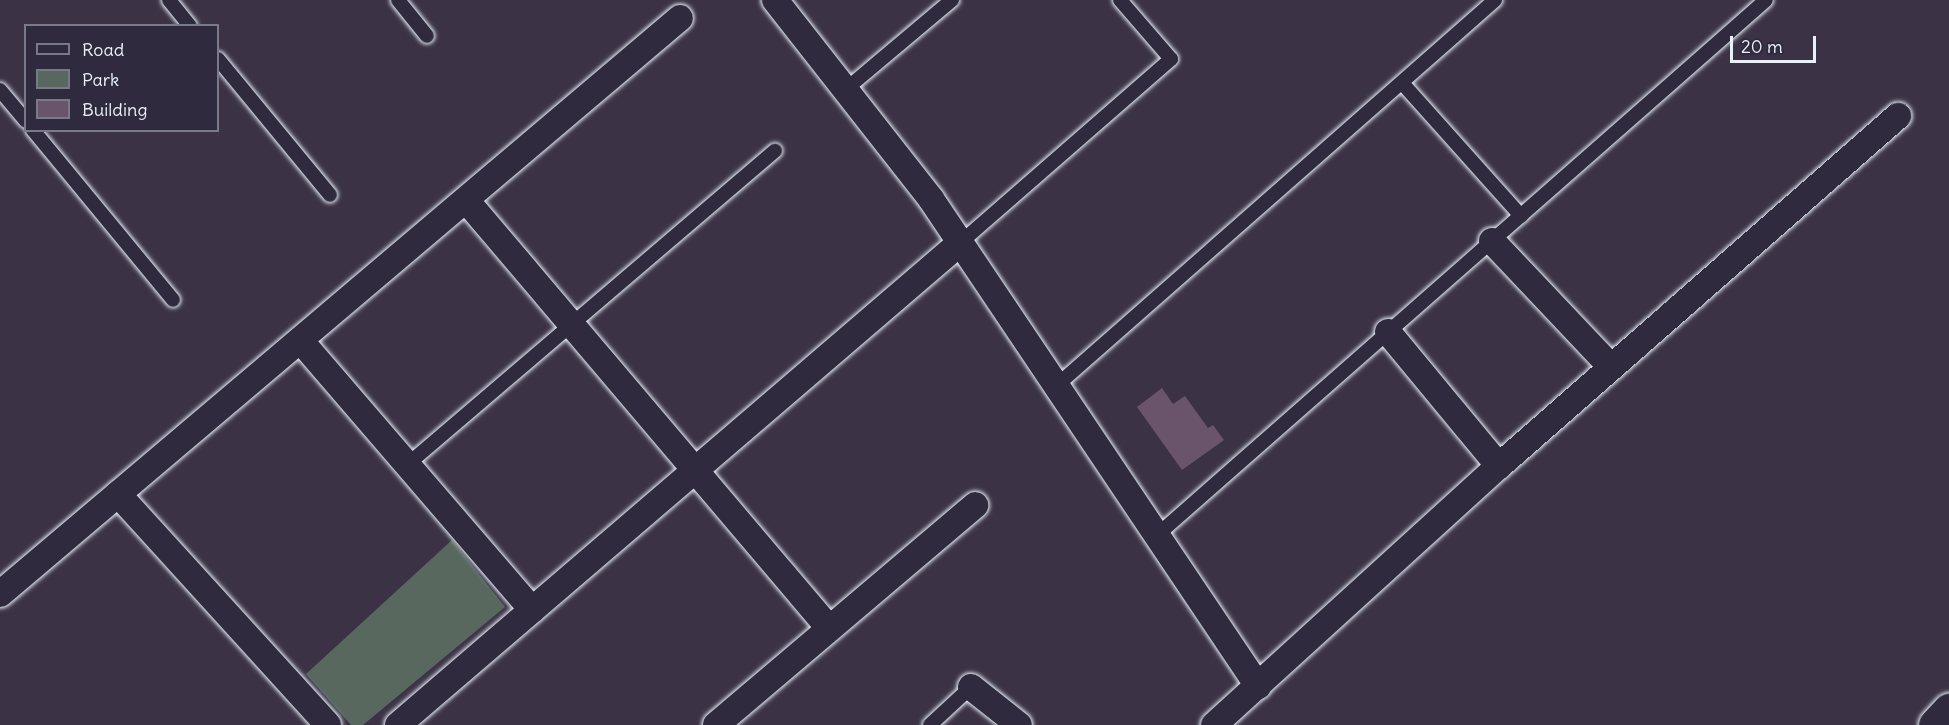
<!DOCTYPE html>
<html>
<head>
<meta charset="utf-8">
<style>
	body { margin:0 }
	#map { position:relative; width:1949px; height:725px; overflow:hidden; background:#3b3246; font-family:Delius,sans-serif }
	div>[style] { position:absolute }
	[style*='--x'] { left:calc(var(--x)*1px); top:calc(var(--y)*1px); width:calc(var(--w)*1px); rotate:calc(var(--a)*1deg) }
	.green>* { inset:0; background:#58685f }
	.building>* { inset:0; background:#69546b }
	.roads { filter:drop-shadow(0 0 2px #e8f1f8) drop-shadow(0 0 2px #e8f1f8) }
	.lane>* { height:14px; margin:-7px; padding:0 7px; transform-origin:7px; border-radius:7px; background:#2f2a3d }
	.street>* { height:26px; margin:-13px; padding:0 13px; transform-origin:13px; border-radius:13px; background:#2f2a3d }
	.secondary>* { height:33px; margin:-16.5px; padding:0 16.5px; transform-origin:16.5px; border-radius:16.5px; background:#2f2a3d }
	span { translate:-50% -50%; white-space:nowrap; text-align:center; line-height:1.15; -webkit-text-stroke:4.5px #2f2a3d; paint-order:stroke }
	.legend { position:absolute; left:24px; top:24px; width:195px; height:108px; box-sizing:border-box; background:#2f2a3d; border:2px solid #797a88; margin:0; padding:8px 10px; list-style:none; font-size:18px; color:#e8f1f8 }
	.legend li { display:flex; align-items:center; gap:12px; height:30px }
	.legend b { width:30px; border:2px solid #797a88 }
	.scale { position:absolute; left:1730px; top:36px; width:86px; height:27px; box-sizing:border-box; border:3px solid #e8f1f8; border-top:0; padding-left:8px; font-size:18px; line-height:21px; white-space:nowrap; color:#e8f1f8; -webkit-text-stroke:4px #2f2a3d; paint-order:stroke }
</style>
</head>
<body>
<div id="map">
	<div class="green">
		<div style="clip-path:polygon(452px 540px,505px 607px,363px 725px,351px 725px,306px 674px)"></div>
	</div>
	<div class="building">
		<div style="clip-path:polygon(1162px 388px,1173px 404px,1185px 396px,1208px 428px,1213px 425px,1224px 440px,1182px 470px,1137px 407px)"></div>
	</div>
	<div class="roads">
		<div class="lane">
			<div style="--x:169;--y:0;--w:33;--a:51"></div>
			<div style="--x:398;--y:0;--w:46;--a:51.1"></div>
			<div style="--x:218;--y:59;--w:176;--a:50.5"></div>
			<div style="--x:1403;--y:84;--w:177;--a:48.2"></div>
			<div style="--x:0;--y:90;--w:40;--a:50"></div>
			<div style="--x:845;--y:90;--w:140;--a:-40.1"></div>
			<div style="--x:33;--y:130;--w:220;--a:50.5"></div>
			<div style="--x:960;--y:243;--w:280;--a:-41.1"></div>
			<div style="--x:1171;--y:59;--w:78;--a:-130.8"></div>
			<div style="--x:1055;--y:387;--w:586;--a:-41.33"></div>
			<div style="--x:407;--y:465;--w:484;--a:-40.5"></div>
			<div style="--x:1155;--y:537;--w:813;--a:-41.31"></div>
			<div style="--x:930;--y:725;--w:56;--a:-42.8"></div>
		</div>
		<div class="street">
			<div style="--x:775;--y:0;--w:253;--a:51.9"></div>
			<div style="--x:931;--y:199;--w:587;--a:56.12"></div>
			<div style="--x:466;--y:200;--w:561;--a:49.7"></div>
			<div style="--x:1492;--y:241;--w:173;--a:46.6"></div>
			<div style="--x:1388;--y:332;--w:174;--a:50.4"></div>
			<div style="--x:300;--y:340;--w:356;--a:49.3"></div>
			<div style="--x:118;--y:494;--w:312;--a:47.7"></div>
			<div style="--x:0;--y:594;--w:891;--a:-40.27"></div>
			<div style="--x:971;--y:687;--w:61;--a:38.4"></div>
			<div style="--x:398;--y:725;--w:740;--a:-40.62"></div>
			<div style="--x:716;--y:725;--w:340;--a:-40.3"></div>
			<div style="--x:1214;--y:725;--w:385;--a:-42.3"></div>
			<div style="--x:1499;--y:466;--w:531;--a:-41.26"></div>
		</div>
		<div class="secondary">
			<div style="--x:1935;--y:725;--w:21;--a:-47"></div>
		</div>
	</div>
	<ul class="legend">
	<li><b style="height:8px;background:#2f2a3d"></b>Road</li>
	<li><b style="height:16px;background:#58685f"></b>Park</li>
	<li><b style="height:16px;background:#69546b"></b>Building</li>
	</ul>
	<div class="scale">20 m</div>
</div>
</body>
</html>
